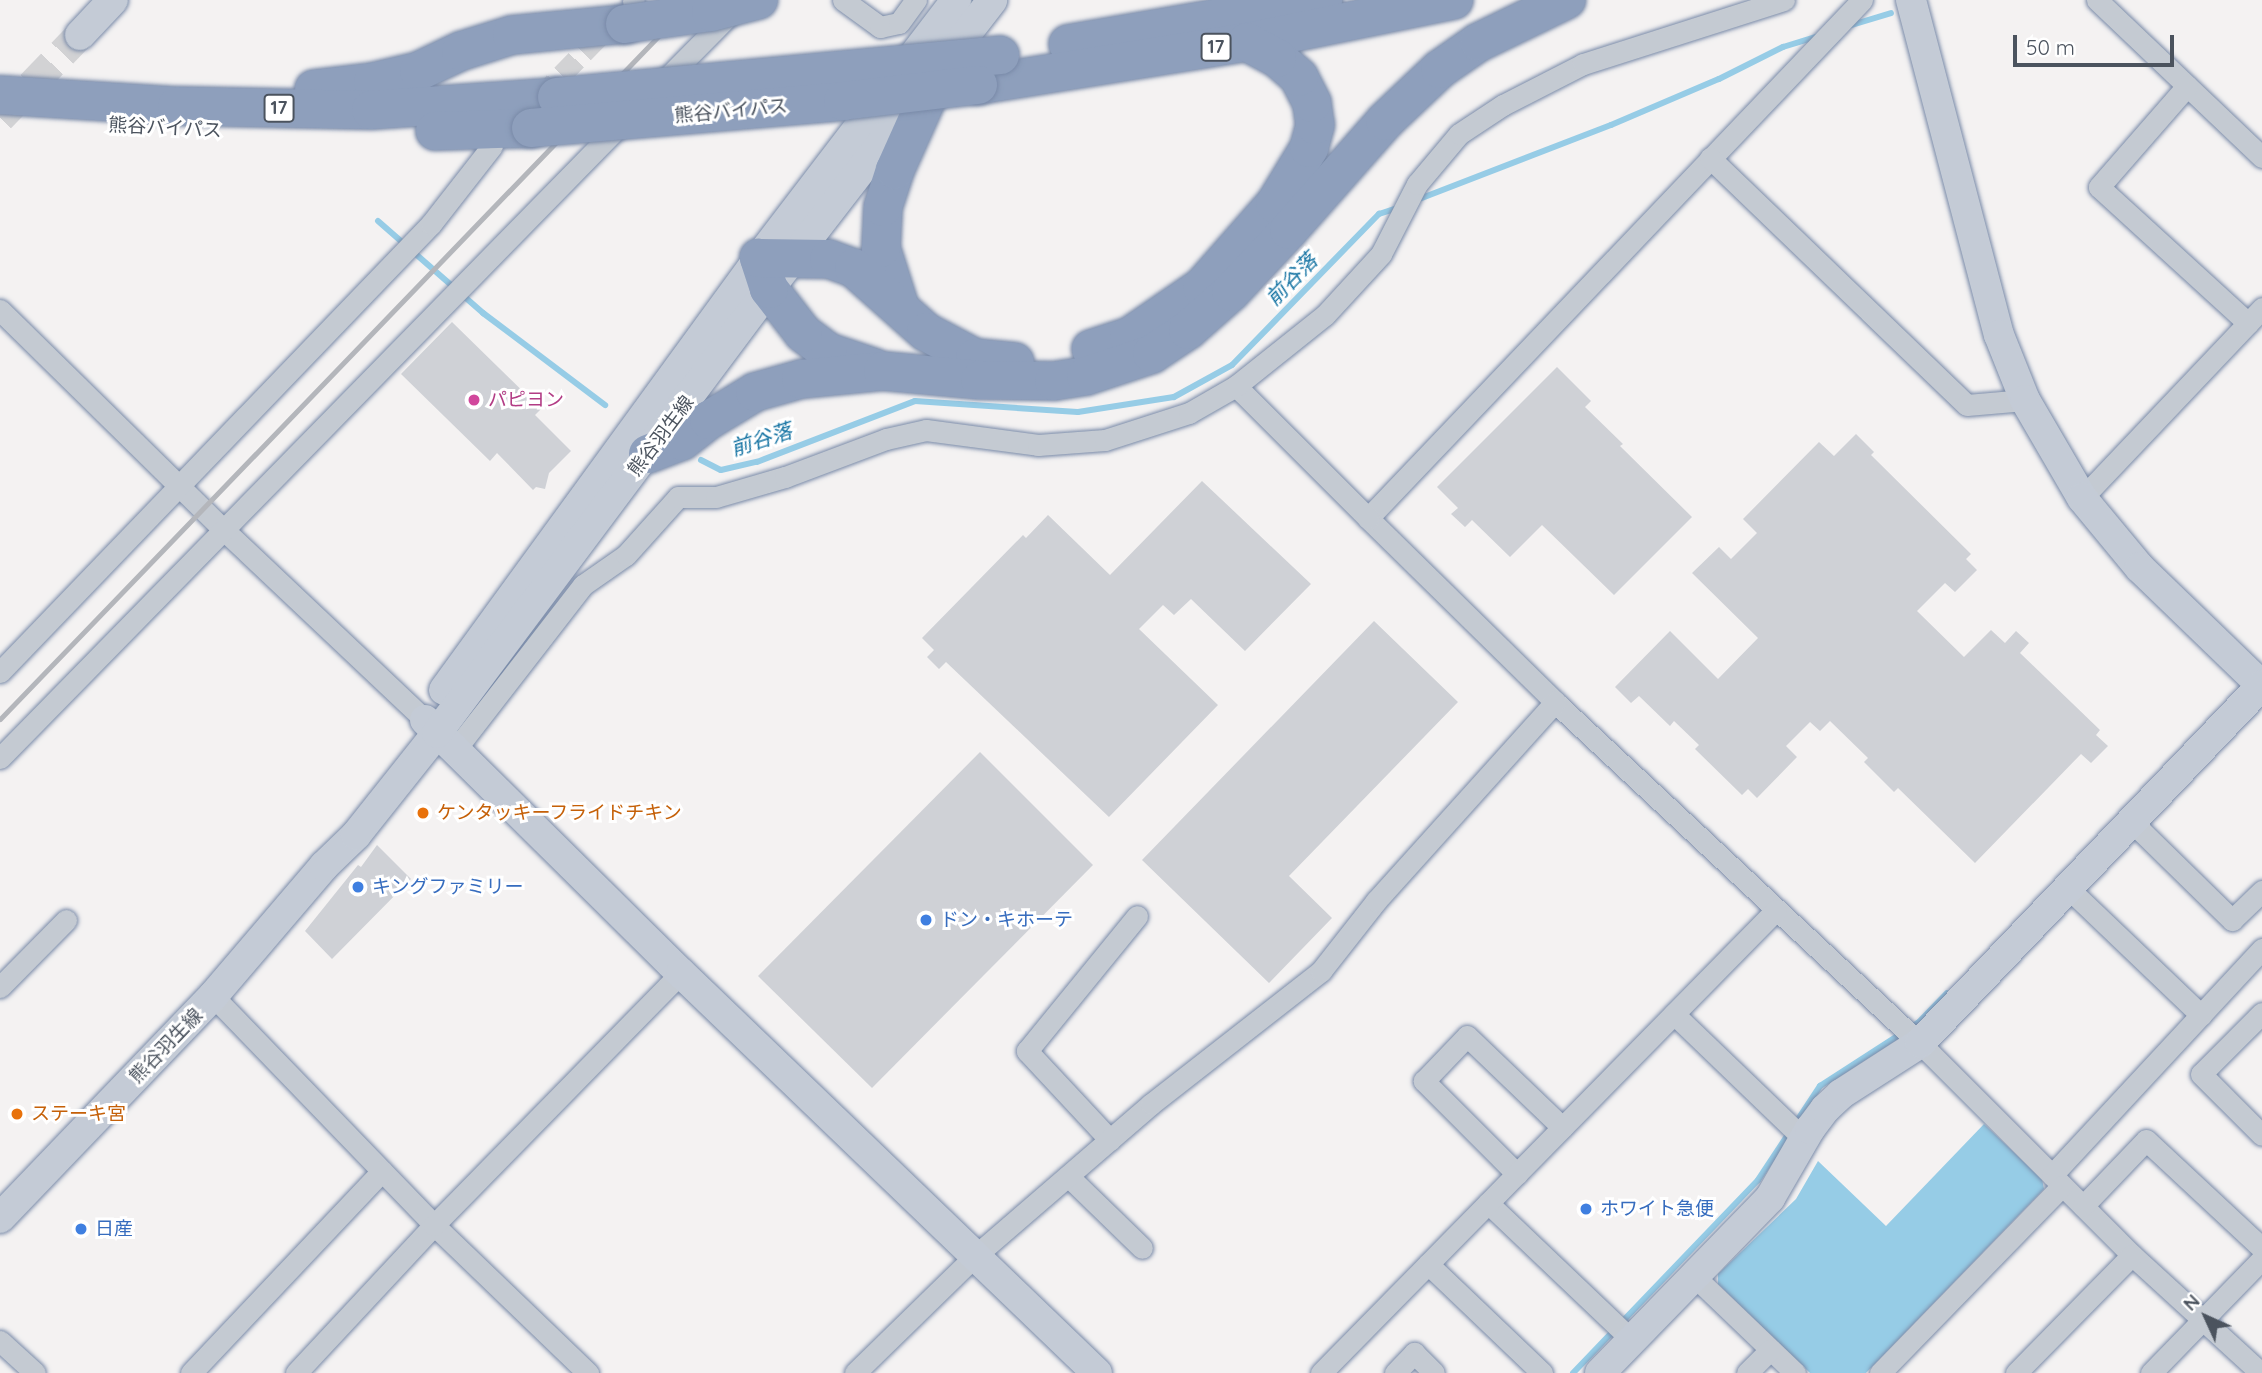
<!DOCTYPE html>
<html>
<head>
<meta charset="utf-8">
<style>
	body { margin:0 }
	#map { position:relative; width:2262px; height:1373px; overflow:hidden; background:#f4f2f2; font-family:Quicksand,"Noto Sans JP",sans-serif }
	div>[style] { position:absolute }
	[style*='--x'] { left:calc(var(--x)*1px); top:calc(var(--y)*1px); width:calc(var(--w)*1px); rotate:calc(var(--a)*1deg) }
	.water>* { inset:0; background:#96cce6 }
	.stream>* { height:6px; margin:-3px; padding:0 3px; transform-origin:3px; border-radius:3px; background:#96cce6 }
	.building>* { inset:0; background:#cfd1d6 }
	.street-tunnel>* { height:21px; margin-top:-10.5px; transform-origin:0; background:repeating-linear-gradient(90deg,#d2d2d4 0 21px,transparent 0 31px) }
	.secondary-tunnel>* { height:30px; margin-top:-15px; transform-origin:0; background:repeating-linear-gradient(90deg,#d2d2d4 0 30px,transparent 0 45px) }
	.roads { filter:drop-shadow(0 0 2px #798aa8) drop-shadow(0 0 2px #798aa8) }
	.street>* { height:21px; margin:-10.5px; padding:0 10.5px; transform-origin:10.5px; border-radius:10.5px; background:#c4cad2 }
	.secondary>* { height:30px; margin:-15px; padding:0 15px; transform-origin:15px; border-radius:15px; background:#c4cbd6 }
	.highway>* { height:38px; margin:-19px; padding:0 19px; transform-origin:19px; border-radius:19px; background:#8e9fbc }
	.rail>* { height:5px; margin:-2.5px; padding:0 2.5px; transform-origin:2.5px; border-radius:2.5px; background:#b4b6bb }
	.bridges { filter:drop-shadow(0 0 2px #798aa8) drop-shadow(0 0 2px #798aa8) }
	.highway-bridge>* { height:38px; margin:-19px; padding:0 19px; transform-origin:19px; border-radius:19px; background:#8e9fbc }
	.dots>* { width:19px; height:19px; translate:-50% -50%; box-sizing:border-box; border:4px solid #fff; border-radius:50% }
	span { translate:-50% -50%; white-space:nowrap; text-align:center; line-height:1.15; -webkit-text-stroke:6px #fff; paint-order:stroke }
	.shield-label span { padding:2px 5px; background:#fff; border:2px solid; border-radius:5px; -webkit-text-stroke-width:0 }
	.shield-label { font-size:18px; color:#4b535e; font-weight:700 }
	.street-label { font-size:19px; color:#4b535e }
	.hotel-label { font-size:19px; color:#b23c85 }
	.left { translate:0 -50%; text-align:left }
	.food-label { font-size:19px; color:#c56008 }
	.shop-label { font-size:19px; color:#366cbe }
	.water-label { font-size:21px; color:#1875a4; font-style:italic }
	.north { position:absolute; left:2171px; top:1282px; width:70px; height:70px; -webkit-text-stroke:5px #fff; paint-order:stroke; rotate:315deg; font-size:19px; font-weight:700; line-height:28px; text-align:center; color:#4b535e }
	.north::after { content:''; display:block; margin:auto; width:24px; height:32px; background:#4b535e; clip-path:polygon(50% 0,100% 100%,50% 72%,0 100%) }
	.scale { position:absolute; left:2013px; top:35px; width:161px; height:32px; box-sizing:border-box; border:4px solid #4b535e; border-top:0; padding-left:9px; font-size:21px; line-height:24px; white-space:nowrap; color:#4b535e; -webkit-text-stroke:5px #fff; paint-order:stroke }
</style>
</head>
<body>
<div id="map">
	<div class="water">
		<div style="clip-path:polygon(1984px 1124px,2042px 1179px,2044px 1189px,1866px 1373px,1810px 1373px,1718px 1284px,1718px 1274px,1796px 1199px,1818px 1161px,1886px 1226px)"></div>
	</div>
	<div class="stream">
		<div style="--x:1845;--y:27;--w:48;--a:-16.9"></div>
		<div style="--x:1414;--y:201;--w:211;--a:-21.1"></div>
		<div style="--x:1611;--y:125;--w:117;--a:-23.1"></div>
		<div style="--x:1719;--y:79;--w:72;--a:-26.6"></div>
		<div style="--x:1783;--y:47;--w:37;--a:-17"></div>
		<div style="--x:378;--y:221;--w:140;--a:41.2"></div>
		<div style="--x:483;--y:313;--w:153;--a:37"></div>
		<div style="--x:701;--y:460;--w:22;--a:27"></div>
		<div style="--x:721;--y:470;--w:37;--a:-13"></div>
		<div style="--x:757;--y:462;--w:169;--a:-21.1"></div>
		<div style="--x:915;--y:401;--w:163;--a:3.9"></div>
		<div style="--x:1078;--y:412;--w:97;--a:-8.9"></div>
		<div style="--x:1174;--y:397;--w:66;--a:-28.9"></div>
		<div style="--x:1232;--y:365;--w:211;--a:-45.8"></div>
		<div style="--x:1379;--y:214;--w:19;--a:-18"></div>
		<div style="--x:1573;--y:1373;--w:267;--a:-46.2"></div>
		<div style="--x:1758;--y:1180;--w:113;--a:-56.6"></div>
		<div style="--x:1820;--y:1086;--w:118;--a:-32.9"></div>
		<div style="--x:1919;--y:1022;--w:40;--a:-46"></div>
	</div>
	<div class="building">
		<div style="clip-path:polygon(452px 322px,541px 409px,535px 415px,571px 451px,549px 473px,545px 489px,536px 487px,533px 490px,497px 453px,490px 461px,401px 374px)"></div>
		<div style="clip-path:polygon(1557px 367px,1591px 401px,1585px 407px,1623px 444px,1620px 446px,1692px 517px,1614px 595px,1542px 525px,1510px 557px,1472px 520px,1465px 527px,1451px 514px,1458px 508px,1437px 487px)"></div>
		<div style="clip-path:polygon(1856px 434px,1874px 452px,1871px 455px,1971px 554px,1966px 559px,1977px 570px,1955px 592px,1945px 583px,1917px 611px,1964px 657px,1991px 630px,2005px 643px,2016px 631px,2029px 643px,2020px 653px,2100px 730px,2096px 735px,2108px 746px,2091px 763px,2081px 754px,1975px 863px,1898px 788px,1894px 792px,1864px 762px,1868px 758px,1830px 721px,1820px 731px,1810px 722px,1786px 746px,1797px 757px,1757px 798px,1748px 789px,1742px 795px,1695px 749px,1699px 745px,1674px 721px,1670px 726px,1639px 696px,1631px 703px,1615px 687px,1670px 631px,1718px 679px,1758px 638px,1692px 573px,1719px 547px,1731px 559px,1757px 533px,1743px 519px,1819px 442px,1834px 456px)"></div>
		<div style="clip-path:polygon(1202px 481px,1311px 584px,1245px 651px,1191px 599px,1174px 615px,1163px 605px,1139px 629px,1218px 705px,1109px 817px,946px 662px,939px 669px,927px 657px,934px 650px,922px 638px,1023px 535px,1026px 538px,1048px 515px,1110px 575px)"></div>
		<div style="clip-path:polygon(1374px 621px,1458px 702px,1289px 876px,1332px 918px,1269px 983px,1142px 860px)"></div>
		<div style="clip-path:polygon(980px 752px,1093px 865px,872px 1088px,758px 976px)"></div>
		<div style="clip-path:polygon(377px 845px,411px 879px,332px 959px,305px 931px,358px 865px,361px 867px)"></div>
	</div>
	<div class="street-tunnel">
		<div style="--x:540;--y:97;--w:98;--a:-45.8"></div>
	</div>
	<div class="secondary-tunnel">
		<div style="--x:0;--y:118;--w:115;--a:-46.1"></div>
	</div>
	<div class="roads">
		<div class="street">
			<div style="--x:843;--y:0;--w:46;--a:36.1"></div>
			<div style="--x:880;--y:27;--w:19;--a:-12"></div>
			<div style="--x:899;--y:23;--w:29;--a:-54"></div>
			<div style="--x:1862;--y:0;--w:716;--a:133.64"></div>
			<div style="--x:1368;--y:518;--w:262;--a:44.5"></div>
			<div style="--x:1555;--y:702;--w:500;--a:43.1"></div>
			<div style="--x:1920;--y:1043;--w:300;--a:45"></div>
			<div style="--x:2132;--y:1255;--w:175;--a:42.5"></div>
			<div style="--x:2097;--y:0;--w:228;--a:43.6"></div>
			<div style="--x:633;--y:1;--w:1;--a:-45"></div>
			<div style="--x:2187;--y:86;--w:134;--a:131.1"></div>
			<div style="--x:2099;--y:187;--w:202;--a:42.4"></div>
			<div style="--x:658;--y:87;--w:108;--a:-45.4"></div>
			<div style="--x:1710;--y:158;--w:356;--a:43.9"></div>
			<div style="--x:1967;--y:405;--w:58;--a:-4.9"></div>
			<div style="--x:0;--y:310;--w:314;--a:44.5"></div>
			<div style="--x:224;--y:530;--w:275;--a:43.4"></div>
			<div style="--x:1236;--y:386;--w:187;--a:45"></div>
			<div style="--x:2082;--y:498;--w:262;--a:-46.5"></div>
			<div style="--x:0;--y:672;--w:622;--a:-46.11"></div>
			<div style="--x:431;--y:224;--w:99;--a:-52"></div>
			<div style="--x:455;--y:750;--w:209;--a:-52.2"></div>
			<div style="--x:583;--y:585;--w:52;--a:-34.9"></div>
			<div style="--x:626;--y:555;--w:78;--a:-48.1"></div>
			<div style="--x:678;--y:497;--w:38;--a:0"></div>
			<div style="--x:716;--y:497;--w:72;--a:-16.2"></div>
			<div style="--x:785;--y:477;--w:108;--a:-20.6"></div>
			<div style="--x:886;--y:439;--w:41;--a:-12.7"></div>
			<div style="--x:926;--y:430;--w:113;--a:7.6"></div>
			<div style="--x:1038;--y:445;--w:67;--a:-4.3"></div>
			<div style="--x:1105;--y:440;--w:88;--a:-17.8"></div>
			<div style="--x:1189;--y:413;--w:54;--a:-29.9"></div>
			<div style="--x:1236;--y:386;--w:114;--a:-38.6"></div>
			<div style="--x:1325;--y:315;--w:83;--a:-47.4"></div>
			<div style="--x:1381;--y:254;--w:79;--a:-62.8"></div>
			<div style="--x:1417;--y:184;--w:65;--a:-50"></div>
			<div style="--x:1459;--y:134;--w:53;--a:-33.4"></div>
			<div style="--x:1503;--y:105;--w:90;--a:-27.1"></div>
			<div style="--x:1583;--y:64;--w:211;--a:-17.7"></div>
			<div style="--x:0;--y:758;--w:890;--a:-45.59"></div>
			<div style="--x:2133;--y:823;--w:139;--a:44.4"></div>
			<div style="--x:2232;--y:920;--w:42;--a:-44"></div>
			<div style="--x:2068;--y:888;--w:184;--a:43.7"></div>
			<div style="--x:0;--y:987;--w:94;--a:-45.4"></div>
			<div style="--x:213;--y:996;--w:318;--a:46"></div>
			<div style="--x:434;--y:1225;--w:214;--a:43.9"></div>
			<div style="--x:2262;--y:1013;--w:86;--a:135"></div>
			<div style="--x:2201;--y:1074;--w:86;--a:45"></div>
			<div style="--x:1674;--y:1014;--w:180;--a:43.9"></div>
			<div style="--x:1110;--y:1140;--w:122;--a:-133"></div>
			<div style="--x:1027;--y:1051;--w:174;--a:-50.8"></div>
			<div style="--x:1517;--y:1174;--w:132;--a:-135"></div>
			<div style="--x:1424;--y:1081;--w:62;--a:-46.3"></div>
			<div style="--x:1467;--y:1036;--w:132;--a:43.8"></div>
			<div style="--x:2052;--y:1175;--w:309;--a:-47.1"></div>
			<div style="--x:1068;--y:1176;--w:103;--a:44.2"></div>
			<div style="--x:1488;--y:1203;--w:199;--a:43.6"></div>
			<div style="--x:2083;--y:1206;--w:91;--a:-46.3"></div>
			<div style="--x:2146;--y:1140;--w:158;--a:43"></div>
			<div style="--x:1428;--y:1264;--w:158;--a:43.7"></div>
			<div style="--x:1694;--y:1276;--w:140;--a:43.8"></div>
			<div style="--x:0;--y:1341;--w:47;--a:42.4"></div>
			<div style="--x:191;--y:1373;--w:278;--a:-46.6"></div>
			<div style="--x:296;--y:1373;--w:202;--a:-47"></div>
			<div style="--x:434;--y:1225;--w:353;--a:-45.6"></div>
			<div style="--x:855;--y:1373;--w:168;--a:-44.3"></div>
			<div style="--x:975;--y:1256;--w:233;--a:-40.8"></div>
			<div style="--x:1151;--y:1104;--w:216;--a:-38"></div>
			<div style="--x:1321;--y:971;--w:89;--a:-51.8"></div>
			<div style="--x:1376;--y:901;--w:268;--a:-48"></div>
			<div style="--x:1321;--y:1373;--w:649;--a:-45.5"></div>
			<div style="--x:1395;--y:1373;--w:28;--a:-46"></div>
			<div style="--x:1414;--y:1353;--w:28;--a:45"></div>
			<div style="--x:1747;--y:1373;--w:33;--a:-45"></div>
			<div style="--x:1880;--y:1373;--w:261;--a:-45.8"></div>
			<div style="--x:2016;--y:1373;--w:165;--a:-45.5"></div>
			<div style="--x:2151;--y:1373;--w:159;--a:-45.8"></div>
		</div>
		<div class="secondary">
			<div style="--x:1911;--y:0;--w:346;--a:75.3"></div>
			<div style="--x:1999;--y:335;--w:70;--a:68.2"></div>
			<div style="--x:2025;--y:400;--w:113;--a:59.8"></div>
			<div style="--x:2082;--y:498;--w:91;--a:50.4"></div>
			<div style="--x:2140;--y:568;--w:170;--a:44"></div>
			<div style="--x:80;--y:35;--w:48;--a:-46.7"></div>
			<div style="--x:444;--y:690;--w:535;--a:-53.9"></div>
			<div style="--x:759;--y:258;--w:325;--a:-52.6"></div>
			<div style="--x:425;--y:720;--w:360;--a:44.7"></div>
			<div style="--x:681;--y:973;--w:577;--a:43.88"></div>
			<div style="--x:0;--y:1218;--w:308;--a:-46.2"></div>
			<div style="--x:213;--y:996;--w:171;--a:-49.5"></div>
			<div style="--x:324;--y:866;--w:45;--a:-44.1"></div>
			<div style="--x:356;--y:835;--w:130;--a:-51.5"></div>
			<div style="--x:437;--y:733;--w:554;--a:-53.21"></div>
			<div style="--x:769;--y:289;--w:365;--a:-52.3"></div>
			<div style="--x:1600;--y:1373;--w:244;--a:-45.8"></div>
			<div style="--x:1770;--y:1198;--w:80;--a:-59.9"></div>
			<div style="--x:1810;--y:1129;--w:25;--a:-53"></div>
			<div style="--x:1825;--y:1109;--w:22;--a:-43"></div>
			<div style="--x:1841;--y:1094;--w:94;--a:-32.8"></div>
			<div style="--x:1920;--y:1043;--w:495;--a:-46.3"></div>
		</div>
		<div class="highway">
			<div style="--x:1068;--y:44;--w:259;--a:-9.8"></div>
			<div style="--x:978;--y:85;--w:272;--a:-9.1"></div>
			<div style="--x:1247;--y:42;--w:211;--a:-11.5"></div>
			<div style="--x:314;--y:89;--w:59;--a:-6.8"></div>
			<div style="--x:373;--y:82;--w:47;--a:-13.4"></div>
			<div style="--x:419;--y:71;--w:47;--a:-25.5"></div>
			<div style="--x:461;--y:51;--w:53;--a:-17.4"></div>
			<div style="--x:512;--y:35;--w:114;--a:-5.6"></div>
			<div style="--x:0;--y:95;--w:177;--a:3.6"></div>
			<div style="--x:177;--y:106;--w:194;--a:1.2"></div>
			<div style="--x:371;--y:110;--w:186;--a:-4"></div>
			<div style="--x:435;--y:131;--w:96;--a:-1.8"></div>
			<div style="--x:900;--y:308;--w:63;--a:-107.6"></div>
			<div style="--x:881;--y:248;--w:41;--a:-87.2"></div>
			<div style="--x:883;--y:207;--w:39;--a:-72"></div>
			<div style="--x:895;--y:170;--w:113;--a:-65.9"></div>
			<div style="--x:1091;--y:349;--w:40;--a:-18"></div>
			<div style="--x:1129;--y:337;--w:88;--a:-34.4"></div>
			<div style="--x:1202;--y:287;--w:111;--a:-48.7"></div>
			<div style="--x:1275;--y:204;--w:66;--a:-58.7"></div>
			<div style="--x:1309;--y:148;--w:24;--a:-75"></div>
			<div style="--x:1315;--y:125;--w:22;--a:-98"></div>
			<div style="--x:1312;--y:103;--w:29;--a:-117"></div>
			<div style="--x:1299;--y:77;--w:29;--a:-139"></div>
			<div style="--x:1277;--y:58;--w:34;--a:-152"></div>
			<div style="--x:875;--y:368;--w:50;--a:-161.2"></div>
			<div style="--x:828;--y:352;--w:31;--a:-143"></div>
			<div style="--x:803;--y:333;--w:56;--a:-127.7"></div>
			<div style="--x:769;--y:289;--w:33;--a:-108"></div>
			<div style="--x:759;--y:258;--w:70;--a:0.8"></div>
			<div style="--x:829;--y:259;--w:27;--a:20"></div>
			<div style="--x:854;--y:268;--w:96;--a:41.6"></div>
			<div style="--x:926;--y:332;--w:55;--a:28"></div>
			<div style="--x:975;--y:358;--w:40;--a:5.7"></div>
			<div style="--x:648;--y:454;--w:36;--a:-21"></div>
			<div style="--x:682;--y:441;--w:34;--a:-38"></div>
			<div style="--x:709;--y:420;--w:54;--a:-31.3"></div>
			<div style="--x:755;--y:392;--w:48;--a:-15.8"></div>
			<div style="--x:801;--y:379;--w:82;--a:-5.6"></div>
			<div style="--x:883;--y:371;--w:97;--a:5.3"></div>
			<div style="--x:980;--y:380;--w:74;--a:0.8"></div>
			<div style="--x:1054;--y:381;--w:32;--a:-9"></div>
			<div style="--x:1086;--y:376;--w:70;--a:-18.4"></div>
			<div style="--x:1152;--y:354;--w:43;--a:-33.7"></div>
			<div style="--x:1188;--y:330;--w:57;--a:-41.5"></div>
			<div style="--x:1231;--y:292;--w:85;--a:-46.9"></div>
			<div style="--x:1289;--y:230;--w:145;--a:-48.6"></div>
			<div style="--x:1385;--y:121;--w:76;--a:-43.4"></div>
			<div style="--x:1440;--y:69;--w:47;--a:-34.7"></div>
			<div style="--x:1479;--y:42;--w:97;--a:-25.8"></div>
		</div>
	</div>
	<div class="rail">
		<div style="--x:0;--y:719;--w:999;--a:-46.05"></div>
	</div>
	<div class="bridges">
		<div class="highway-bridge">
			<div style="--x:625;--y:24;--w:87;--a:-7.9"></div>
			<div style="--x:711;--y:12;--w:49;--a:-14.3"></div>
			<div style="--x:557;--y:97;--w:445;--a:-5.4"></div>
			<div style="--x:531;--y:128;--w:313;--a:-4.9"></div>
			<div style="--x:843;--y:101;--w:136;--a:-6.8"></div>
		</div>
	</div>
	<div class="dots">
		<div style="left:474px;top:400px;background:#d1479c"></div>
		<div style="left:423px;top:813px;background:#e8710a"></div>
		<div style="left:358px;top:887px;background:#3f7fe0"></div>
		<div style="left:926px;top:920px;background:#3f7fe0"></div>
		<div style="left:17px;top:1114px;background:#e8710a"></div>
		<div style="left:1586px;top:1209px;background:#3f7fe0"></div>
		<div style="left:81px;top:1229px;background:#3f7fe0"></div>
	</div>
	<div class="shield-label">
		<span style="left:1216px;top:47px">17</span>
		<span style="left:279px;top:108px">17</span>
	</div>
	<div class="street-label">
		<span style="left:731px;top:111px;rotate:-5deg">熊谷バイパス</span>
		<span style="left:165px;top:128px;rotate:3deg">熊谷バイパス</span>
		<span style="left:661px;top:436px;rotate:-53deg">熊谷羽生線</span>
		<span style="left:166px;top:1046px;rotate:-46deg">熊谷羽生線</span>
	</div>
	<div class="hotel-label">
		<span class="left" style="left:488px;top:400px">パピヨン</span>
	</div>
	<div class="food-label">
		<span class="left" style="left:437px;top:813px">ケンタッキーフライドチキン</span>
		<span class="left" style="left:31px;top:1114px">ステーキ宮</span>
	</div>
	<div class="shop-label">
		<span class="left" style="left:372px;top:887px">キングファミリー</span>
		<span class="left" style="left:940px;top:920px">ドン・キホーテ</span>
		<span class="left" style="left:1600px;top:1209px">ホワイト急便</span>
		<span class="left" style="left:95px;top:1229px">日産</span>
	</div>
	<div class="water-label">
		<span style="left:1291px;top:279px;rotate:-46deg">前谷落</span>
		<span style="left:761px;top:439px;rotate:-18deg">前谷落</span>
	</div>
	<div class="north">N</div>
	<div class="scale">50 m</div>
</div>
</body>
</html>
